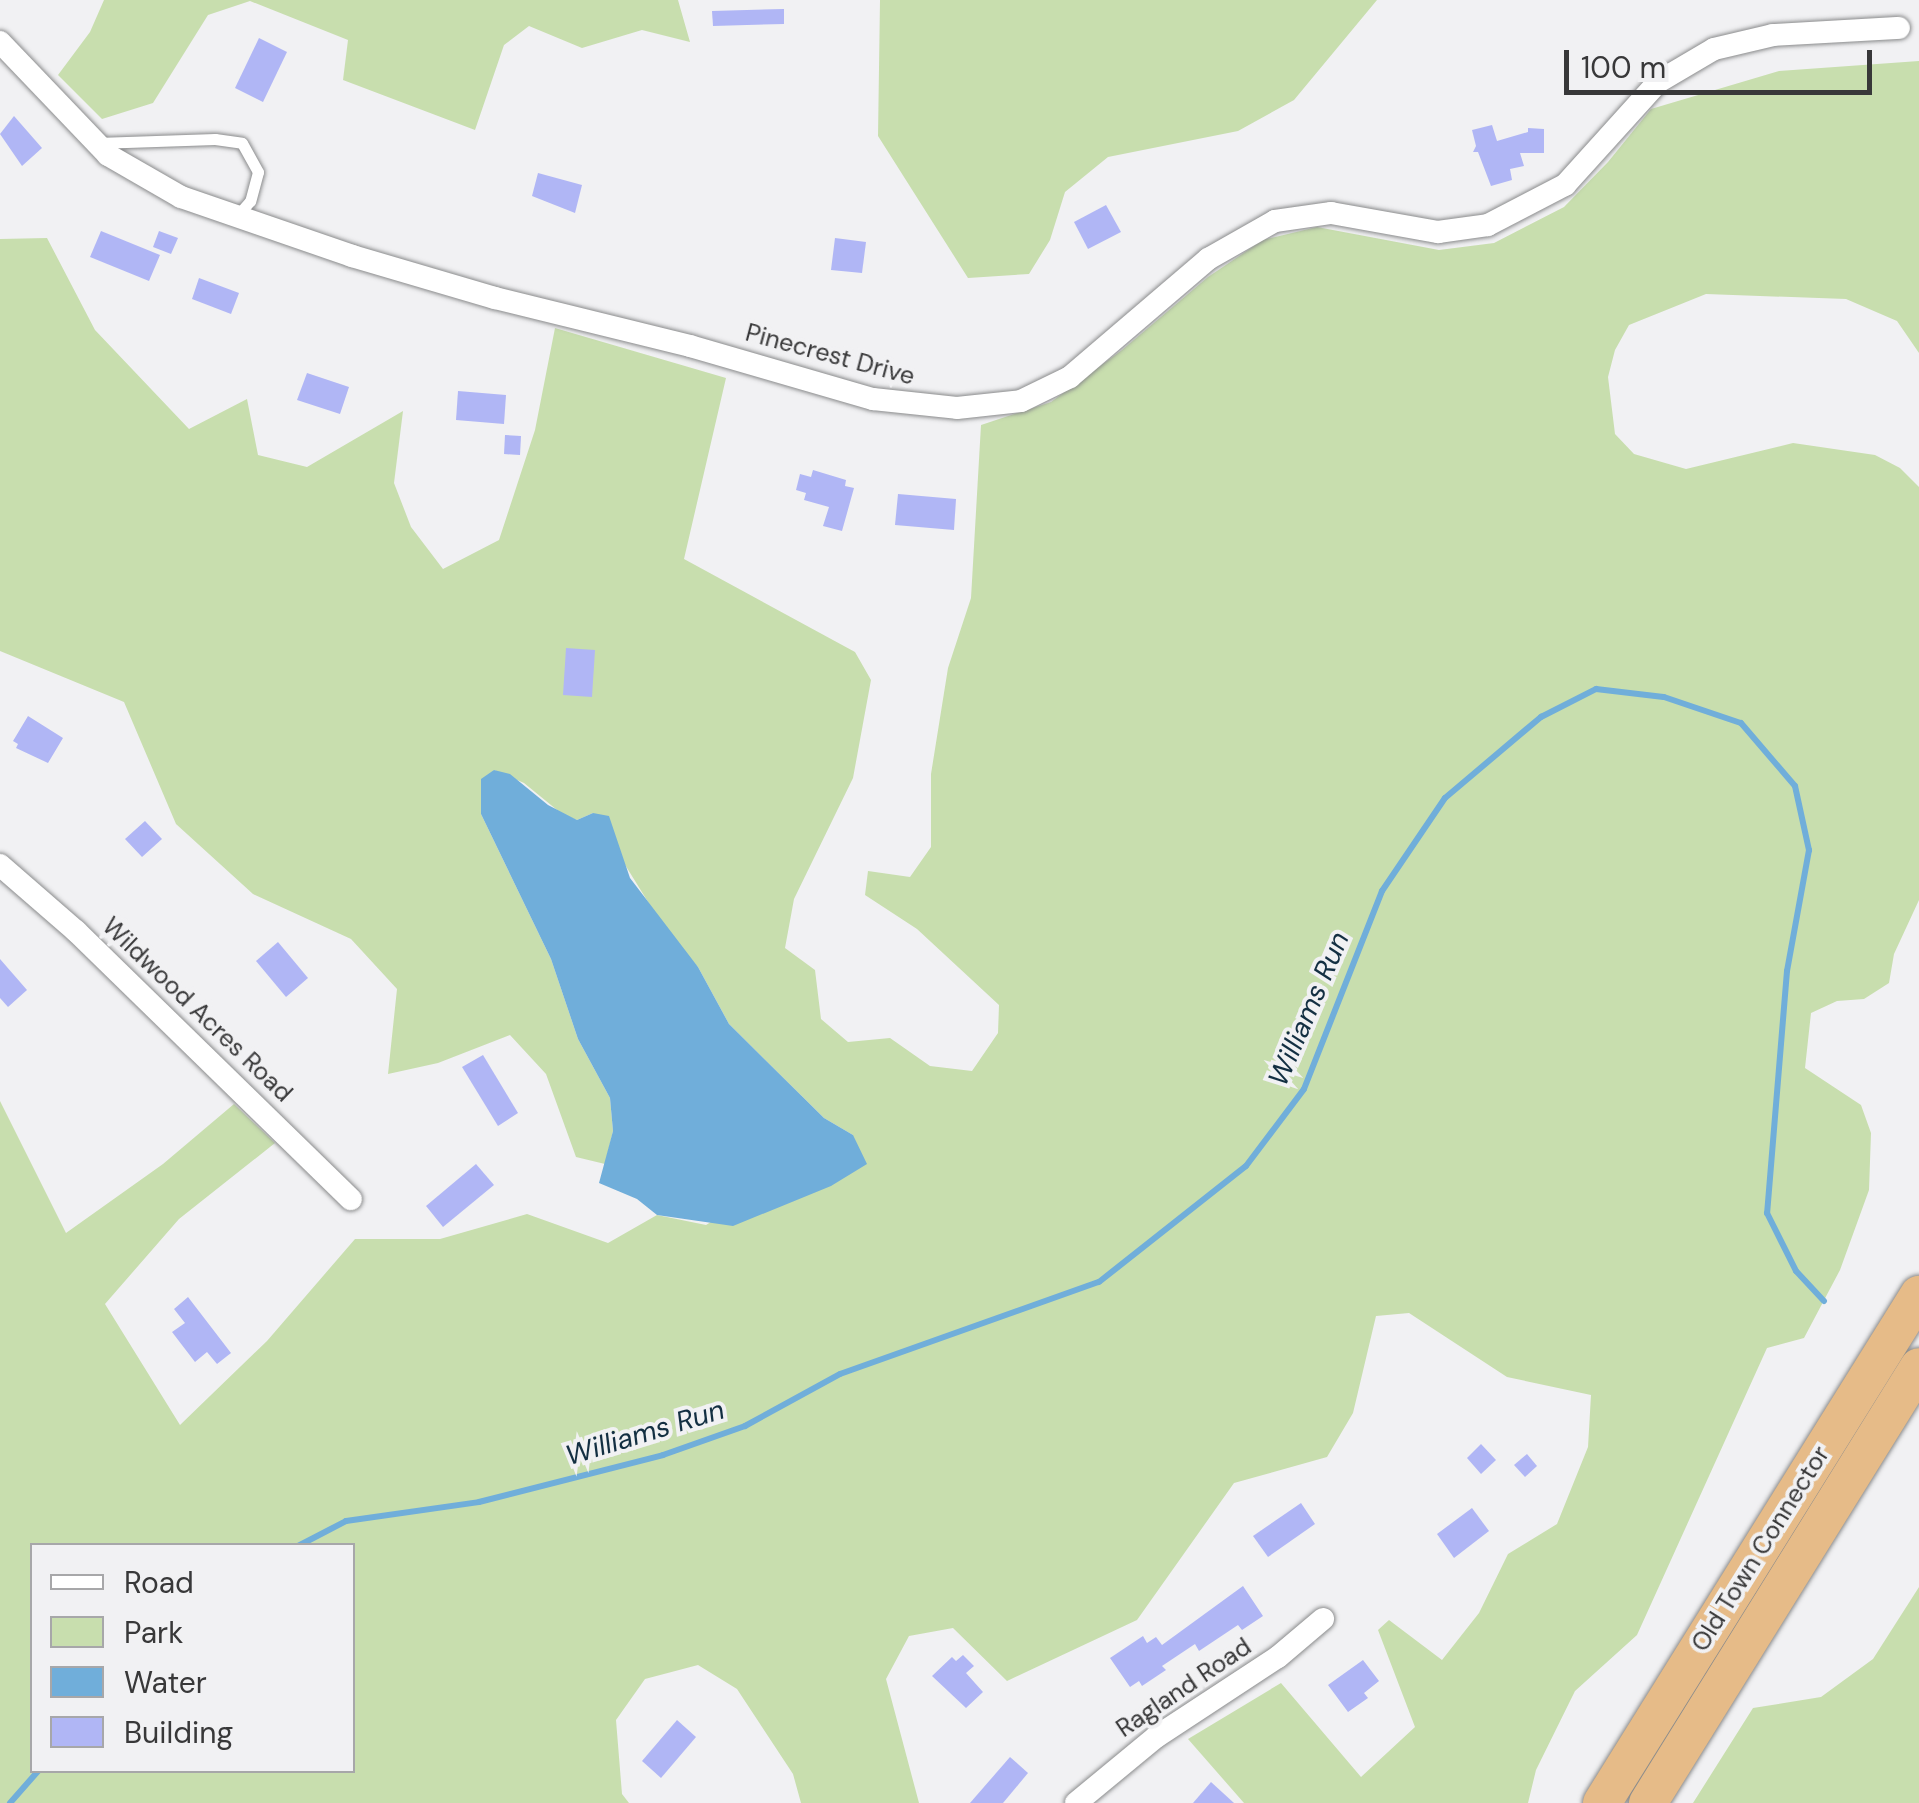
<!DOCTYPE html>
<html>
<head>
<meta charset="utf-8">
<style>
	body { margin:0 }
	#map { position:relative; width:1919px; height:1803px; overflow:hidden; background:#f1f1f3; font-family:"DM Sans",sans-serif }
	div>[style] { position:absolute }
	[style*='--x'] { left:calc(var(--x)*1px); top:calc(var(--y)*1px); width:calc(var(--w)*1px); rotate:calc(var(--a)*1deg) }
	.green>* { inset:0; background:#c8deae }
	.water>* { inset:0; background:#70aeda }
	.stream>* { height:6px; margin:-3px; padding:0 3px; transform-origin:3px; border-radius:3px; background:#70aeda }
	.building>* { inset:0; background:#b0b6f5 }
	.roads { filter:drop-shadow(0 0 2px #8a8b8c) drop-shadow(0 0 2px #8a8b8c) }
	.service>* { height:11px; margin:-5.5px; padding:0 5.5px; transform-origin:5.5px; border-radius:5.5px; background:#fff }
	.minor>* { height:22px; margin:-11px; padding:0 11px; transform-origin:11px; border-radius:11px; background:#fff }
	.trunk>* { height:38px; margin:-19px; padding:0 19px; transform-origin:19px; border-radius:19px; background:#e6bb88 }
	span { translate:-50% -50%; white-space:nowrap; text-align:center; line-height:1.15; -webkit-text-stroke:8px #f1f1f3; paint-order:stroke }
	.street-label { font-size:25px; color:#383839 }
	.water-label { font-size:28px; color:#132f42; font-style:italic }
	.legend { position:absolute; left:30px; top:1543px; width:325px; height:230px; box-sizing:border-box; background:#f1f1f3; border:2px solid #a7a7a9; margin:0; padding:12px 18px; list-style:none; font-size:30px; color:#383839 }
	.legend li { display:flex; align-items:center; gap:20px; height:50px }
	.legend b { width:50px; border:2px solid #a7a7a9 }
	.scale { position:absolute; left:1564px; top:50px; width:308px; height:45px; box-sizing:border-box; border:5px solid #383839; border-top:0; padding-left:12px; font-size:30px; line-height:35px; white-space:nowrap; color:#383839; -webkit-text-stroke:8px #f1f1f3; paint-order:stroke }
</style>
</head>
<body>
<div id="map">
	<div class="green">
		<div style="clip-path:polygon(104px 0,678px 0,690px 42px,642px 30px,582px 48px,529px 26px,504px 45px,475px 130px,343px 80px,348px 40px,250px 1px,208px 15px,153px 103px,102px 119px,58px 75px,90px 32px)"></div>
		<div style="clip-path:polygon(880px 0,1377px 0,1294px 100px,1238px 131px,1108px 157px,1065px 192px,1050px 240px,1029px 274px,968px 278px,878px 136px)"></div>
		<div style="clip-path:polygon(evenodd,1919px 61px,1919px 353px,1897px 321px,1846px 299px,1706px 294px,1629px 325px,1615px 350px,1608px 377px,1615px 434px,1634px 454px,1686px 469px,1793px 443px,1875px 455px,1900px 468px,1919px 487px,1919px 900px,1894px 954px,1889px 983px,1864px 999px,1837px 1001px,1811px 1013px,1805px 1068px,1861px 1105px,1871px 1133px,1869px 1190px,1840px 1270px,1804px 1338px,1767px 1348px,1637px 1635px,1575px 1691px,1536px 1770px,1528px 1803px,1244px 1803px,1188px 1739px,1281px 1683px,1361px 1777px,1415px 1727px,1378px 1630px,1389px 1620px,1442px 1660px,1479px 1613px,1508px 1554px,1557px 1524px,1588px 1447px,1591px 1395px,1507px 1377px,1409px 1313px,1376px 1316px,1353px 1413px,1327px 1457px,1234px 1483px,1137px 1620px,1007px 1681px,953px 1628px,909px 1636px,886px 1679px,919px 1803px,801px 1803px,793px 1774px,737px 1689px,698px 1665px,645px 1679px,616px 1720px,622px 1794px,629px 1803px,0 1803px,0 1101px,66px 1233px,163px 1164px,234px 1104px,275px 1143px,179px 1219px,105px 1304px,180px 1425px,267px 1341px,355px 1239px,440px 1239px,527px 1214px,608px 1243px,657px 1215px,706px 1225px,853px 1135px,824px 1118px,729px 1024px,698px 967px,666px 931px,593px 813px,577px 820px,562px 814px,524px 783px,494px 770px,481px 814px,551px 959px,578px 1039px,610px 1098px,613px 1131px,605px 1164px,576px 1157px,546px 1074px,510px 1035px,438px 1063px,388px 1074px,397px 989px,351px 939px,253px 894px,176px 824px,124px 702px,0 651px,0 239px,47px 238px,95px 330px,189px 429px,247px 399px,258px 455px,307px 467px,403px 411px,394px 483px,411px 527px,443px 569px,499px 540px,535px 430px,555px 328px,726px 378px,684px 559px,855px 652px,871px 680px,853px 778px,794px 899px,785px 948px,815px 970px,821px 1019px,848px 1042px,890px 1038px,930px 1066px,972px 1071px,998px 1033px,999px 1005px,917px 929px,865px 895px,868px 871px,910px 877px,931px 847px,931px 774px,948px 668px,971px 598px,981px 425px,1051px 402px,1122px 350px,1208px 277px,1263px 240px,1317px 227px,1439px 250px,1494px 243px,1564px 207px,1608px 162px,1651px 109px,1779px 71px,1919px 61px,32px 1546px,352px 1546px,352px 1770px,32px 1770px,32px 1546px)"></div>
		<div style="clip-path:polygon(1919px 1587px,1919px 1803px,1693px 1803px,1753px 1708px,1821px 1697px,1873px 1659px)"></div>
	</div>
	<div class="water">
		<div style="clip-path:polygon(494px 770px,510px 774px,548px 805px,577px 820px,593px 813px,609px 816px,630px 878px,698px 967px,729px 1024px,824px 1118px,853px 1135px,867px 1164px,831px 1186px,733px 1226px,657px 1215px,637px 1199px,599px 1183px,613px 1131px,610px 1098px,578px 1039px,551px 959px,481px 814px,481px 779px)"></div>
	</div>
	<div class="stream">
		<div style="--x:298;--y:1546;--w:54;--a:-27.5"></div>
		<div style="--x:346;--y:1521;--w:134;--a:-8.1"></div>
		<div style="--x:479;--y:1502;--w:190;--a:-14.3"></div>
		<div style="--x:663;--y:1455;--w:87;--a:-19.5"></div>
		<div style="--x:745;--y:1426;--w:108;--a:-28.7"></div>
		<div style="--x:840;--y:1374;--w:275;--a:-19.6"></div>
		<div style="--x:1099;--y:1282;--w:187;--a:-38.3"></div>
		<div style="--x:1246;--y:1166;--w:96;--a:-53"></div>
		<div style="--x:1304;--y:1089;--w:213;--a:-68.5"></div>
		<div style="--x:1382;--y:891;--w:112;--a:-55.9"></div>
		<div style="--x:1445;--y:798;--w:126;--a:-40.2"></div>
		<div style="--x:1541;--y:717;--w:62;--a:-27"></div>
		<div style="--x:1596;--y:689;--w:68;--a:6.7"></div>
		<div style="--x:1664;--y:697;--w:81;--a:18.7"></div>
		<div style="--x:1741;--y:723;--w:83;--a:49.4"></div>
		<div style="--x:1795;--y:786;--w:66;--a:77.7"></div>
		<div style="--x:1809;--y:850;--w:123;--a:100.3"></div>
		<div style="--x:1787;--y:971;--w:243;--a:94.7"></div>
		<div style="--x:1767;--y:1213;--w:65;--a:63.4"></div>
		<div style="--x:1796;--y:1271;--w:41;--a:47"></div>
		<div style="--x:10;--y:1803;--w:44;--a:-48.7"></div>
	</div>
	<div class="building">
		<div style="clip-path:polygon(784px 9px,784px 24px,713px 26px,712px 11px)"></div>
		<div style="clip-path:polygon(259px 38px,287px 52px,263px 102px,235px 88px)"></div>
		<div style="clip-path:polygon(14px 116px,42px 148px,22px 166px,0 134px)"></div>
		<div style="clip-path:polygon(1492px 125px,1497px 141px,1528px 132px,1528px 128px,1544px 129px,1544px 153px,1520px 153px,1524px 166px,1510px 169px,1512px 180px,1491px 186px,1478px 152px,1473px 152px,1476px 146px,1472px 130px)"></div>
		<div style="clip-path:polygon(538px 173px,582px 185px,575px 213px,532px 196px)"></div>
		<div style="clip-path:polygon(1106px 205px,1121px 232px,1088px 249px,1074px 222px)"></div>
		<div style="clip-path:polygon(101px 231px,160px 255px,149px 281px,90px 257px)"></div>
		<div style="clip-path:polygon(159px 231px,178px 238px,171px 254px,153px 247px)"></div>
		<div style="clip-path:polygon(835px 238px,866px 242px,862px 273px,831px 270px)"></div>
		<div style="clip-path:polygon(199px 278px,239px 293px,231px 314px,192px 299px)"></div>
		<div style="clip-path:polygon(307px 373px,349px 387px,340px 414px,297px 400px)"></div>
		<div style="clip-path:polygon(458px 391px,506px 395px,504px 424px,456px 420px)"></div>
		<div style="clip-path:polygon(505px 435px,521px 436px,520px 455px,504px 454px)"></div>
		<div style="clip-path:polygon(813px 470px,846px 480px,845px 486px,854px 488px,842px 531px,823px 526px,829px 507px,804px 500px,806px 493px,796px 490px,800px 474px,811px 477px)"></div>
		<div style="clip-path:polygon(898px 494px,956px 499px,954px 530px,895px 525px)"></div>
		<div style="clip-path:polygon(566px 648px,595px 650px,592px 697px,563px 695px)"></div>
		<div style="clip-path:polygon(28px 716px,63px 738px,48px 763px,16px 748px,18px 744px,13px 741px)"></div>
		<div style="clip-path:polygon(145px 821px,162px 839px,142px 857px,125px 839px)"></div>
		<div style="clip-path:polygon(278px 942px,308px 978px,286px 997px,256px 961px)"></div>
		<div style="clip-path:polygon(0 959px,27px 990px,8px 1007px,0 998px)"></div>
		<div style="clip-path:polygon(483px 1055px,518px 1113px,498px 1126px,462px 1067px)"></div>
		<div style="clip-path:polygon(476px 1164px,494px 1185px,443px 1227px,426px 1206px)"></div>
		<div style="clip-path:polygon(188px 1297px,231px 1353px,217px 1364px,207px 1352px,195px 1362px,172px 1332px,185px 1323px,174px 1309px)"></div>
		<div style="clip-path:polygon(1481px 1444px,1496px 1460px,1481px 1474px,1467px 1458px)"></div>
		<div style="clip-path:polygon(1527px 1454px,1537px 1466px,1525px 1477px,1514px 1465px)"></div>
		<div style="clip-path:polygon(1301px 1503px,1315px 1524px,1268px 1557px,1253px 1536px)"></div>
		<div style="clip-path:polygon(1472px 1508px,1489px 1531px,1454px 1558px,1437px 1534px)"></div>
		<div style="clip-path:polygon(1243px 1586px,1263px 1616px,1242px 1630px,1238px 1625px,1199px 1651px,1195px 1644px,1162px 1666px,1166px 1670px,1142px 1686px,1139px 1681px,1130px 1687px,1110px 1658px,1143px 1636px,1147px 1643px,1156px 1637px,1162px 1645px)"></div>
		<div style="clip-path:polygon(963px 1655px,974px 1666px,966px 1673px,983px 1692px,966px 1708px,932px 1676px,952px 1657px,956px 1661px)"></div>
		<div style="clip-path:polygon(1363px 1660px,1379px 1681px,1364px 1693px,1368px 1698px,1348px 1712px,1328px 1685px)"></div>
		<div style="clip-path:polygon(677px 1720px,696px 1737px,661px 1778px,642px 1761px)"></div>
		<div style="clip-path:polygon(1010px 1757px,1028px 1773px,1003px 1803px,970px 1803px)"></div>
		<div style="clip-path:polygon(1211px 1782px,1234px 1803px,1193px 1803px)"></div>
	</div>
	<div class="roads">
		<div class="service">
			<div style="--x:97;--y:143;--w:118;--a:-1.9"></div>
			<div style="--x:215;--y:139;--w:27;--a:8"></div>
			<div style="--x:242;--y:143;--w:33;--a:61"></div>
			<div style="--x:258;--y:172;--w:30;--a:105"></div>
			<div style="--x:250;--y:201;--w:21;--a:131"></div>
		</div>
		<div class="minor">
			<div style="--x:0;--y:42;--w:156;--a:46.3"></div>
			<div style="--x:108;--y:155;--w:84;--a:29.9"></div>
			<div style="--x:181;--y:197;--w:181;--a:19"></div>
			<div style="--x:352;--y:256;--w:149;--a:16.4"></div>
			<div style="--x:495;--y:298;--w:201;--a:13.8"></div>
			<div style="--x:690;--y:346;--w:191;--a:16.2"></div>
			<div style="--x:873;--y:399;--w:84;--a:6.1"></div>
			<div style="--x:957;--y:408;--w:64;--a:-6.2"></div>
			<div style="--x:1021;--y:401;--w:55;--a:-26.1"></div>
			<div style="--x:1070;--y:377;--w:182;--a:-40.5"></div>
			<div style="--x:1208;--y:259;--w:77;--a:-29.6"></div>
			<div style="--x:1275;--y:221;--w:57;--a:-8.1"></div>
			<div style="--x:1331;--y:213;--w:109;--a:10.1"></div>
			<div style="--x:1438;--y:232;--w:50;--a:-8"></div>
			<div style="--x:1488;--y:225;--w:87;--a:-27.5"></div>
			<div style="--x:1565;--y:185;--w:139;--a:-47.9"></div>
			<div style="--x:1658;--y:82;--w:65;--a:-30.5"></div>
			<div style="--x:1714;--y:49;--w:61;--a:-13.3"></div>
			<div style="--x:1773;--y:35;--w:126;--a:-3.2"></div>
			<div style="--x:0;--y:865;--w:101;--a:41"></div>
			<div style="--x:76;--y:931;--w:384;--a:44.3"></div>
			<div style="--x:1076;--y:1803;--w:104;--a:-39.5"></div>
			<div style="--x:1156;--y:1737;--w:146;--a:-33.3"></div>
			<div style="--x:1278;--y:1657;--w:59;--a:-40.2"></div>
		</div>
		<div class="trunk">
			<div style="--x:1602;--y:1803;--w:599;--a:-58.04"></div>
			<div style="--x:1648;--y:1803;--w:513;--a:-58.14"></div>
		</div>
	</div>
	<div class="street-label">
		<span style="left:830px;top:355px;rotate:15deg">Pinecrest Drive</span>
		<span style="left:197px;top:1010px;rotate:44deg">Wildwood Acres Road</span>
		<span style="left:1761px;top:1549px;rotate:-58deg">Old Town Connector</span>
		<span style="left:1184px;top:1688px;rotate:-34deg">Ragland Road</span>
	</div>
	<div class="water-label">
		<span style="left:1309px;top:1009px;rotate:-67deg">Williams Run</span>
		<span style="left:645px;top:1433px;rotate:-17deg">Williams Run</span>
	</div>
	<ul class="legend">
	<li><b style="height:12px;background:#fff"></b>Road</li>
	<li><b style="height:28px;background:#c8deae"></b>Park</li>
	<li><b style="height:28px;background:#70aeda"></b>Water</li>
	<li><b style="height:28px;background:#b0b6f5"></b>Building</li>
	</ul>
	<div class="scale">100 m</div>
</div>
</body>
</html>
